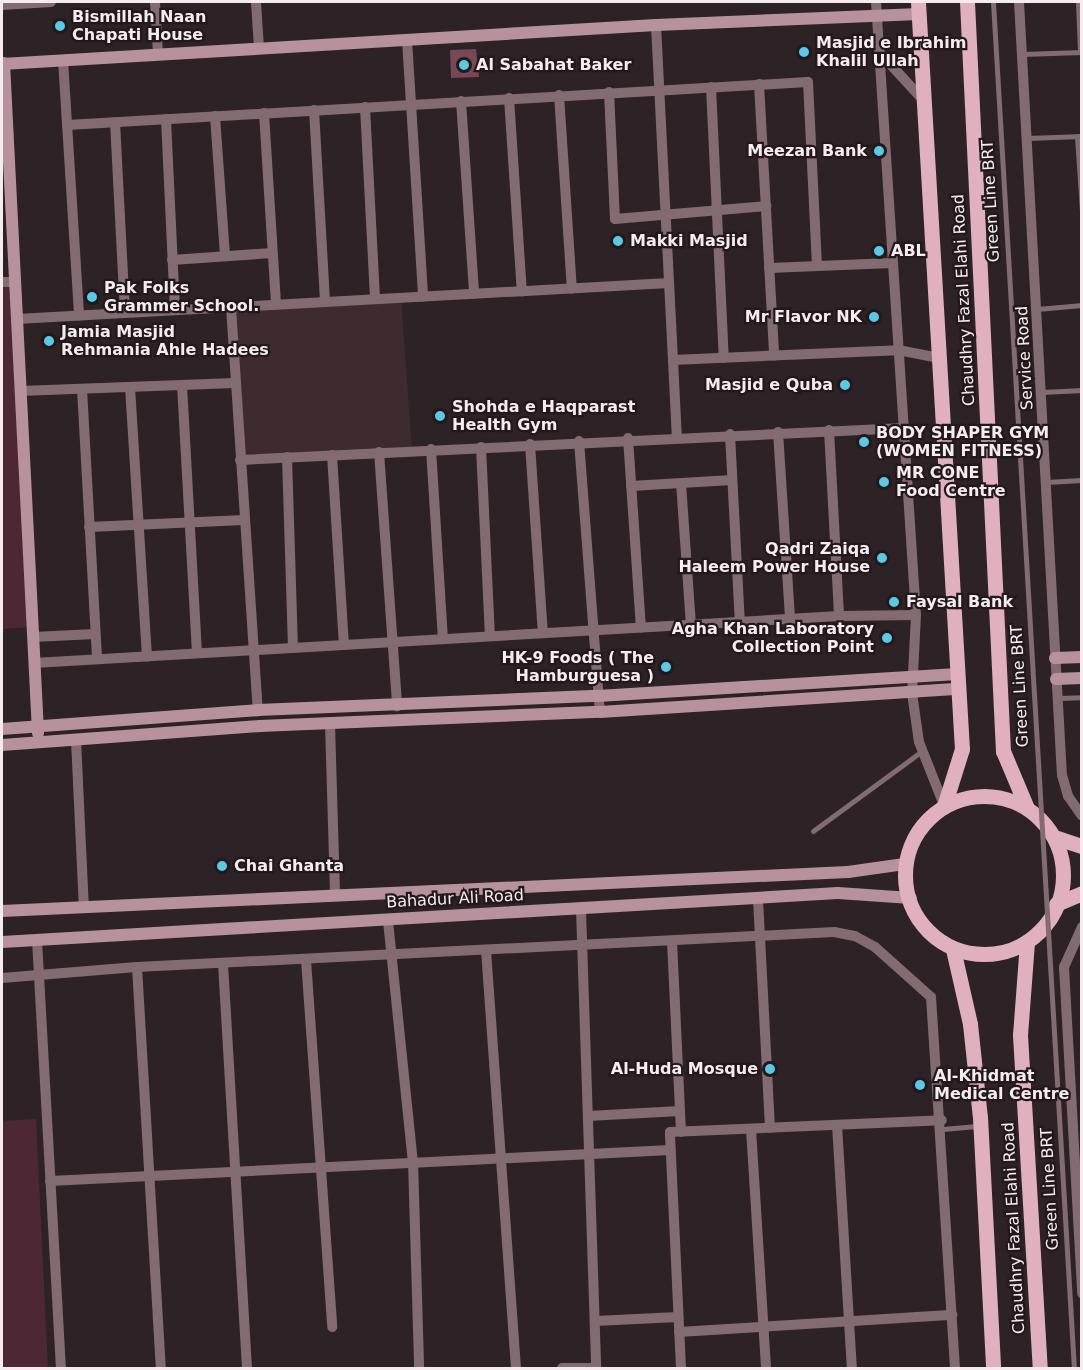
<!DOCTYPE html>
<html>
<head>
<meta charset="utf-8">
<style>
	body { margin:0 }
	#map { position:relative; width:1083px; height:1370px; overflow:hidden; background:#2d2225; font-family:"DejaVu Sans",sans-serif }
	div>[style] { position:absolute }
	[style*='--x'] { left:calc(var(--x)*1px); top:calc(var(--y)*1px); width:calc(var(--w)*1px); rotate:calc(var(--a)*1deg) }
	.built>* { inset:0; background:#3d2b30 }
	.green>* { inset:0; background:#4e2734 }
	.building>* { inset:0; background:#784857 }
	.lane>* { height:5px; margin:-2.5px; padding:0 2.5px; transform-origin:2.5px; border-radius:2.5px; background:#826b71 }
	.street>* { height:10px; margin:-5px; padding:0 5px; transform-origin:5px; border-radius:5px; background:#826b71 }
	.secondary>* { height:12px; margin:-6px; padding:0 6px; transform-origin:6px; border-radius:6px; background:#b7929c }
	.primary>* { height:15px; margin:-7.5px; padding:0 7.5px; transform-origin:7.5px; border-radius:7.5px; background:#e0b0be }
	.primary>.ring { margin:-7.5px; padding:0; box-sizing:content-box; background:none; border:15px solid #e0b0be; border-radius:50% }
	.lane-bridge>* { height:5px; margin:-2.5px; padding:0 2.5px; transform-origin:2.5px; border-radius:2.5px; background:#826b71 }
	.dots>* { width:16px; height:16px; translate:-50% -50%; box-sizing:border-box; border:3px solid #23181b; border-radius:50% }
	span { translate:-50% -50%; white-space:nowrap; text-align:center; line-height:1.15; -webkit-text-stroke:4.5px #23181b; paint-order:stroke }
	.poi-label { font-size:16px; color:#f4ecee; font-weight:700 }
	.left { translate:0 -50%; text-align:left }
	.right { translate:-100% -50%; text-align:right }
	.street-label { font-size:16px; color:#f4ecee }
	.frame { position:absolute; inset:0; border:3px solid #f4ecee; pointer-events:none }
</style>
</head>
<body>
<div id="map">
	<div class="built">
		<div style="clip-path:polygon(401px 298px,412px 450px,240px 460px,231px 307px)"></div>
	</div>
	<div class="green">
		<div style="clip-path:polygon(2px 282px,15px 282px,32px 627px,2px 629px)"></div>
		<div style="clip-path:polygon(36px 1119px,48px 1368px,2px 1368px,2px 1121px)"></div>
	</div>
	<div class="building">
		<div style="clip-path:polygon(476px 49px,479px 77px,451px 78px,450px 50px)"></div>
	</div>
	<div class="lane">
		<div style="--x:1078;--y:2;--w:50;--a:87.7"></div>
		<div style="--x:1022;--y:54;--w:60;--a:-1.9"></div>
		<div style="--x:1077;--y:136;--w:75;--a:86.2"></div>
		<div style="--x:1027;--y:138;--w:55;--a:-2.1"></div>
		<div style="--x:1037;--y:309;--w:45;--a:-5.1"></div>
		<div style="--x:1042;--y:392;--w:40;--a:-2.9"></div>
		<div style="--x:1046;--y:482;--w:36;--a:-3"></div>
		<div style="--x:1058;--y:698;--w:24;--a:-2"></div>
		<div style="--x:813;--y:831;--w:135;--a:-36.3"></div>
		<div style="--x:943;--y:1129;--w:37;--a:-5"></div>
	</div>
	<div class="street">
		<div style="--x:155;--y:2;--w:52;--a:86.7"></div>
		<div style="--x:256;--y:2;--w:47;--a:86.3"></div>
		<div style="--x:876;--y:2;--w:614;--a:86.27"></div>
		<div style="--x:916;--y:615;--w:78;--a:92.9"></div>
		<div style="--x:912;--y:693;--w:49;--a:81.9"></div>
		<div style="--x:919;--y:742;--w:68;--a:68.4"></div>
		<div style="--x:1019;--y:2;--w:774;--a:86.82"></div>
		<div style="--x:1062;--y:775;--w:22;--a:74"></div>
		<div style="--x:1068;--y:796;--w:24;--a:55"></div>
		<div style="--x:2;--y:5;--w:49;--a:-3.5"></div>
		<div style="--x:656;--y:25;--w:412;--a:87.1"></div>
		<div style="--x:407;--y:40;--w:257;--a:86.4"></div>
		<div style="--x:880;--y:53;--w:65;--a:47.5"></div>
		<div style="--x:63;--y:60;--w:256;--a:86.4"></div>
		<div style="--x:759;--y:84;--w:272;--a:86.8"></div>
		<div style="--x:711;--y:87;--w:271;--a:87.3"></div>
		<div style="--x:609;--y:92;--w:127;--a:87.3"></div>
		<div style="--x:615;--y:219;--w:152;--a:-4.9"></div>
		<div style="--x:559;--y:95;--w:194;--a:86.2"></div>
		<div style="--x:509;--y:98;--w:194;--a:86.2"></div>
		<div style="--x:461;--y:101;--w:193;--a:86.1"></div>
		<div style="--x:365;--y:107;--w:192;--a:87"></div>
		<div style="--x:314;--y:110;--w:192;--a:86.7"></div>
		<div style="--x:264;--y:113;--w:192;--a:86.4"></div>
		<div style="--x:215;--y:116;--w:140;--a:85.9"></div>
		<div style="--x:166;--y:119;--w:191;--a:87.3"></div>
		<div style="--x:115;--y:122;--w:191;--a:87"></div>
		<div style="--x:67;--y:125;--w:742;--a:-3.32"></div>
		<div style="--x:808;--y:82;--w:184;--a:87.2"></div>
		<div style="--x:172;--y:260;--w:100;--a:-4"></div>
		<div style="--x:769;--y:268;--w:123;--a:-2.3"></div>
		<div style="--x:2;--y:282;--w:13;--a:0"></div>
		<div style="--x:231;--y:307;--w:404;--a:86.2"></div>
		<div style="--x:17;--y:319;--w:653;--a:-3.16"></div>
		<div style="--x:673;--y:360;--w:225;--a:-2.5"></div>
		<div style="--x:898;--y:350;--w:42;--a:11"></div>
		<div style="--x:182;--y:385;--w:268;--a:86.8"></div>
		<div style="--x:130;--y:387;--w:270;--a:86.4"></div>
		<div style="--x:82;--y:389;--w:270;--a:86.8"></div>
		<div style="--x:20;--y:391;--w:215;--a:-2.1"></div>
		<div style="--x:829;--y:430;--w:186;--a:86.9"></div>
		<div style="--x:778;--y:432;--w:187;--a:86.3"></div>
		<div style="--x:730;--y:434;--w:188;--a:87"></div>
		<div style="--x:628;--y:438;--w:190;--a:86.1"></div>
		<div style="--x:579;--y:441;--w:272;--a:85.6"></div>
		<div style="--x:530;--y:444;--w:189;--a:86.1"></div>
		<div style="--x:481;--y:447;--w:189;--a:87.3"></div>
		<div style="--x:431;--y:449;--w:190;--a:86.4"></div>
		<div style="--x:379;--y:452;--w:255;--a:85.9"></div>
		<div style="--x:332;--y:455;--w:190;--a:86.4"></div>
		<div style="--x:287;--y:457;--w:191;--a:88.2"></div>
		<div style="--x:240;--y:460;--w:665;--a:-2.76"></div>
		<div style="--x:681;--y:483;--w:142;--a:86"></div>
		<div style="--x:631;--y:486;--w:101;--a:-3.4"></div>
		<div style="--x:89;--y:527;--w:155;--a:-2.6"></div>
		<div style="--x:33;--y:637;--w:62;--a:-2.8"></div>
		<div style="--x:34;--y:663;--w:806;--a:-3.34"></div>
		<div style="--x:839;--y:616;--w:77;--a:-0.7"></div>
		<div style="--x:330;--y:724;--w:172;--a:88.3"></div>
		<div style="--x:76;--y:740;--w:167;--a:87.3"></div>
		<div style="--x:758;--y:899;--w:229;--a:87"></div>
		<div style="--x:581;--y:910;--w:457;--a:88.1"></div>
		<div style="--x:388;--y:921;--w:241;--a:84.1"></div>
		<div style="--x:413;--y:1161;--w:207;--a:88.3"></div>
		<div style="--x:1082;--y:927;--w:44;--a:114.2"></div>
		<div style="--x:1064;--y:967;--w:327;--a:86.8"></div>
		<div style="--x:37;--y:940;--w:429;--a:86.8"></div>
		<div style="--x:672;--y:941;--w:191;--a:87.3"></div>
		<div style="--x:486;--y:950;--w:419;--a:85.9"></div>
		<div style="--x:306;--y:960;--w:368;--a:85.9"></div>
		<div style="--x:223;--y:964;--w:405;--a:86.6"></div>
		<div style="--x:137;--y:967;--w:402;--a:86.6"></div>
		<div style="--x:2;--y:978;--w:135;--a:-4.7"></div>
		<div style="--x:137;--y:967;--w:698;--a:-2.87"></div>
		<div style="--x:834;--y:932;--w:21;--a:11"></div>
		<div style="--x:855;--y:936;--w:23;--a:29"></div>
		<div style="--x:875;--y:947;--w:75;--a:41.8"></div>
		<div style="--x:931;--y:997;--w:372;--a:86.3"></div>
		<div style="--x:588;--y:1116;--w:92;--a:-3.1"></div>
		<div style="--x:837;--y:1125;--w:243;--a:86.5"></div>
		<div style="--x:751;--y:1129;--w:239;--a:86.4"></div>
		<div style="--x:50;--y:1181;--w:621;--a:-2.86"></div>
		<div style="--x:595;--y:1321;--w:83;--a:-2.8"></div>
		<div style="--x:679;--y:1332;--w:274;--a:-3.6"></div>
		<div style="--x:562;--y:1368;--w:34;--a:0"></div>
		<div style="--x:681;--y:1368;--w:236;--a:-92.7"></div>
		<div style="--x:670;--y:1132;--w:272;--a:-2.5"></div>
	</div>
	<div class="secondary">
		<div style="--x:4;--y:63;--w:671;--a:87.09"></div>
		<div style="--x:2;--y:64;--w:655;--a:-3.41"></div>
		<div style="--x:656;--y:25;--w:263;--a:-2.4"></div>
		<div style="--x:1055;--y:658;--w:27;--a:-2"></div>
		<div style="--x:1056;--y:679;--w:26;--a:-2"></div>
		<div style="--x:2;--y:729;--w:257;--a:-4.2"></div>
		<div style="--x:258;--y:710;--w:340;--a:-2.4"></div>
		<div style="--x:598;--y:696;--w:360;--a:-3.5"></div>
		<div style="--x:2;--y:745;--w:259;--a:-4.2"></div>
		<div style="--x:260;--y:726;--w:340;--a:-2.4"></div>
		<div style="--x:600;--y:712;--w:359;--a:-3.7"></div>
		<div style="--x:2;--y:911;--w:847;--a:-2.64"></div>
		<div style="--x:848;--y:872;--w:57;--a:-8.1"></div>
		<div style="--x:2;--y:942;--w:837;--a:-3.35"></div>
		<div style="--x:838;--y:893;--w:73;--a:3.9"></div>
	</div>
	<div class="primary">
		<div style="--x:918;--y:2;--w:748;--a:86.63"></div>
		<div style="--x:962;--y:749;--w:60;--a:107.5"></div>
		<div style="--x:967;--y:2;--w:750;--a:87.25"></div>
		<div style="--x:1003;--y:751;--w:62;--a:67.2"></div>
		<div class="ring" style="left:905px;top:796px;width:143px;height:143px"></div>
		<div style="--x:1057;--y:838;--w:26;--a:18"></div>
		<div style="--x:1056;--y:904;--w:28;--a:-23"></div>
		<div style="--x:1027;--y:942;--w:93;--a:94.3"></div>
		<div style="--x:1020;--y:1035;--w:334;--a:86.6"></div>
		<div style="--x:953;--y:949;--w:77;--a:77.2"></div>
		<div style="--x:970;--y:1024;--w:94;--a:83.9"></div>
		<div style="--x:980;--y:1117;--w:251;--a:87"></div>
	</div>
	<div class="lane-bridge">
		<div style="--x:993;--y:2;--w:1368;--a:86.61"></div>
	</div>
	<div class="dots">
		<div style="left:60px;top:26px;background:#5bc8e6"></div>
		<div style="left:804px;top:52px;background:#5bc8e6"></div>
		<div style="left:464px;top:65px;background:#5bc8e6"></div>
		<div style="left:879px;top:151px;background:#5bc8e6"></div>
		<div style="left:618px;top:241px;background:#5bc8e6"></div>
		<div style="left:879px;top:251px;background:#5bc8e6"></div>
		<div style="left:92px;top:297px;background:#5bc8e6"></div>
		<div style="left:874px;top:317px;background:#5bc8e6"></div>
		<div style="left:49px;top:341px;background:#5bc8e6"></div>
		<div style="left:845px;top:385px;background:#5bc8e6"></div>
		<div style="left:440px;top:416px;background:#5bc8e6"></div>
		<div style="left:864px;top:442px;background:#5bc8e6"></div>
		<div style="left:884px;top:482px;background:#5bc8e6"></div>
		<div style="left:882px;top:558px;background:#5bc8e6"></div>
		<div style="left:894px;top:602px;background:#5bc8e6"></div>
		<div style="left:887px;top:638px;background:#5bc8e6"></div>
		<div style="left:666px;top:667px;background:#5bc8e6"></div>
		<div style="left:222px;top:866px;background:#5bc8e6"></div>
		<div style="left:770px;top:1069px;background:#5bc8e6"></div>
		<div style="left:920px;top:1085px;background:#5bc8e6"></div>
	</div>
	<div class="poi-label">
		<span class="left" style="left:72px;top:26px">Bismillah Naan<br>Chapati House</span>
		<span class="left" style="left:816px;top:52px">Masjid e Ibrahim<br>Khalil Ullah</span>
		<span class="left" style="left:476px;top:65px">Al Sabahat Baker</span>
		<span class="right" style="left:867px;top:151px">Meezan Bank</span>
		<span class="left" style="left:630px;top:241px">Makki Masjid</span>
		<span class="left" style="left:891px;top:251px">ABL</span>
		<span class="left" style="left:104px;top:297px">Pak Folks<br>Grammer School.</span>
		<span class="right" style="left:862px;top:317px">Mr Flavor NK</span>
		<span class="left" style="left:61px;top:341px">Jamia Masjid<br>Rehmania Ahle Hadees</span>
		<span class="right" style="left:833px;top:385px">Masjid e Quba</span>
		<span class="left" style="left:452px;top:416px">Shohda e Haqparast<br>Health Gym</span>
		<span class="left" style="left:876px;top:442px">BODY SHAPER GYM<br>(WOMEN FITNESS)</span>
		<span class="left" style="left:896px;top:482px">MR CONE<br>Food Centre</span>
		<span class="right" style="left:870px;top:558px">Qadri Zaiqa<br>Haleem Power House</span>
		<span class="left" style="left:906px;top:602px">Faysal Bank</span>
		<span class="right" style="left:874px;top:638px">Agha Khan Laboratory<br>Collection Point</span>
		<span class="right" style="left:654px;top:667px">HK-9 Foods ( The<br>Hamburguesa )</span>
		<span class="left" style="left:234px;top:866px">Chai Ghanta</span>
		<span class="right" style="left:758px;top:1069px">Al-Huda Mosque</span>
		<span class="left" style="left:934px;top:1085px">Al-Khidmat<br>Medical Centre</span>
	</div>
	<div class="street-label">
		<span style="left:991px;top:201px;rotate:-93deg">Green Line BRT</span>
		<span style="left:964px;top:300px;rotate:-93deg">Chaudhry Fazal Elahi Road</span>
		<span style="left:1025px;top:358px;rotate:-93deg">Service Road</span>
		<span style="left:1020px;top:686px;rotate:-93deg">Green Line BRT</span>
		<span style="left:455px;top:899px;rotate:-3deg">Bahadur Ali Road</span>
		<span style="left:1050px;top:1189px;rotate:-93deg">Green Line BRT</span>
		<span style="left:1014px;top:1228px;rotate:-93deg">Chaudhry Fazal Elahi Road</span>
	</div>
	<div class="frame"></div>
</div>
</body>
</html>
